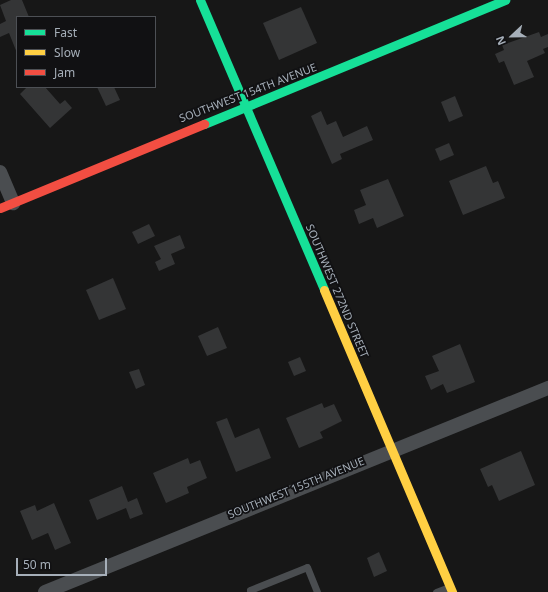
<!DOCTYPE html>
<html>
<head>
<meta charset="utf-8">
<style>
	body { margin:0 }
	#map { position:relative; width:548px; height:592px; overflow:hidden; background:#171717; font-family:"Noto Sans",sans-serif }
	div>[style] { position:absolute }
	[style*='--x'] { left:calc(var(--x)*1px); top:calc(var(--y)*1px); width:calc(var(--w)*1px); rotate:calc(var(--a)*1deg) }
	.building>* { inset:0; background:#343536 }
	.lane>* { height:7px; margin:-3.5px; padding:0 3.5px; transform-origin:3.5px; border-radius:3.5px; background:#4a4d50 }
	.street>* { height:14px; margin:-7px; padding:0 7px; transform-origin:7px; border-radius:7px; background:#4a4d50 }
	.fast>* { height:9px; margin:-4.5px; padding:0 4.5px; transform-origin:4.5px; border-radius:4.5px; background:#16e098 }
	.slow>* { height:9px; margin:-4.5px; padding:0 4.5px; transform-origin:4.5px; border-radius:4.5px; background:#ffcf43 }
	.jam>* { height:9px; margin:-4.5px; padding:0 4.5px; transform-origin:4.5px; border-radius:4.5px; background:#f24e42 }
	span { translate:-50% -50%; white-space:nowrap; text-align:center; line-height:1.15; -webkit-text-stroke:3.5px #111113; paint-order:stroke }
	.street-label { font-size:11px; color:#a6afb9 }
	.legend { position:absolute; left:16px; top:16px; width:140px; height:72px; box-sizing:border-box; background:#111113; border:1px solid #4d5055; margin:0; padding:5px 7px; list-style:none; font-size:12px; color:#a6afb9 }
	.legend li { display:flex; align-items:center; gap:8px; height:20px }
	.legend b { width:20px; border:1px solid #4d5055 }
	.north { position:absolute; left:492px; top:16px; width:40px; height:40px; -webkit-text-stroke:3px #111113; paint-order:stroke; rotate:248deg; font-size:11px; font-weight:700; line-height:16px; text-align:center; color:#a6afb9 }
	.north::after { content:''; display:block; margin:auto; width:14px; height:18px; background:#a6afb9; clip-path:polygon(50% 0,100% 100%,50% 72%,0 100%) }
	.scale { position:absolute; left:16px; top:558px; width:91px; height:18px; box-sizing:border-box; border:2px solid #a6afb9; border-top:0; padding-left:5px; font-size:12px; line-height:14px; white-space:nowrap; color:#a6afb9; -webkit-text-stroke:3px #111113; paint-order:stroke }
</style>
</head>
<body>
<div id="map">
	<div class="building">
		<div style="clip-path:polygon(11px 0,22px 0,29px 17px,17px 17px,17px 53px,9px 33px,0 37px,0 24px,6px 21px,0 5px)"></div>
		<div style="clip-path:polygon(301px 7px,317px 43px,279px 60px,263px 23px)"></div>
		<div style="clip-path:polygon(539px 32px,541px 37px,548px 34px,548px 47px,543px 49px,545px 53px,527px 61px,534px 77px,514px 85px,504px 61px,499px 63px,495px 54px,504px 50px,502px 45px)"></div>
		<div style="clip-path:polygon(27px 87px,45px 87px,60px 104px,65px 100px,72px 108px,50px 128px,20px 94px)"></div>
		<div style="clip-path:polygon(97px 87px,114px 87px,120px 100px,106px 106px)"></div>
		<div style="clip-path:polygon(455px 96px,463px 116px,449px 122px,441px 102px)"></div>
		<div style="clip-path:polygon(321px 111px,327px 125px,336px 121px,343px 137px,367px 126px,373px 140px,340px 154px,342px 159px,332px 164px,311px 116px)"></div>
		<div style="clip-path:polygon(449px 143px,454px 155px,440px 161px,435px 149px)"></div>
		<div style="clip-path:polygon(486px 166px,493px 183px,498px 181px,505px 198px,463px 215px,449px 181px)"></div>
		<div style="clip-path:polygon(388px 179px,404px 216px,377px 228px,373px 218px,359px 224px,354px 210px,366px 205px,360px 190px)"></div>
		<div style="clip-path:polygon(149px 224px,155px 236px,138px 244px,132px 232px)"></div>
		<div style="clip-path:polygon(180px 235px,185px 248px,171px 254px,175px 264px,159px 271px,155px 262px,161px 259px,154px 246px)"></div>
		<div style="clip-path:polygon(113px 278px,126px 309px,99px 320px,86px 290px)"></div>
		<div style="clip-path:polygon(218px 327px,227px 348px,207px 356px,198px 336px)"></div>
		<div style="clip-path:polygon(460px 344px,475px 382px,447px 393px,443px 384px,431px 390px,425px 376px,439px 371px,432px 356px)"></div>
		<div style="clip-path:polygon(300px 357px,306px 371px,294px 376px,288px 362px)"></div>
		<div style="clip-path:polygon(139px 369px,145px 385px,136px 389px,129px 372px)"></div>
		<div style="clip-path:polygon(322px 403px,324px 408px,334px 404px,342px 421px,320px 432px,323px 438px,299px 448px,286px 418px)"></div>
		<div style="clip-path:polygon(227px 418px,235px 438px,259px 428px,271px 458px,236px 472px,216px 422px)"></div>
		<div style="clip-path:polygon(521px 451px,535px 485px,499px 501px,492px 485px,488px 487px,480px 469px)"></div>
		<div style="clip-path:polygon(188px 458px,190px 464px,200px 460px,207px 478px,187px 487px,189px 493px,166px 503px,153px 473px)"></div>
		<div style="clip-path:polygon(122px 486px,128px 502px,137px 498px,143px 514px,130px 519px,126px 508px,97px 520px,89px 500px)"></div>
		<div style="clip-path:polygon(54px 503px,71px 543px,55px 550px,48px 533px,32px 540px,20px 511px,35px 505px,37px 511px)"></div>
		<div style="clip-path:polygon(379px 552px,387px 571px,374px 577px,367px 558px)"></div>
	</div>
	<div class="lane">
		<div style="--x:251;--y:592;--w:2;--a:-117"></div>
		<div style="--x:250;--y:590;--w:61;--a:-22"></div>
		<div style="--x:307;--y:567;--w:27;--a:68"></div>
		<div style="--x:436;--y:592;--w:14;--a:-21"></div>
	</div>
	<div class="street">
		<div style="--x:0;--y:172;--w:34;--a:67"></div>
		<div style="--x:45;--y:592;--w:543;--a:-22.08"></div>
	</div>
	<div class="fast">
		<div style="--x:200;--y:0;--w:315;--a:66.8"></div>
		<div style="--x:204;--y:124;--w:326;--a:-22.4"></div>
	</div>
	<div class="slow">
		<div style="--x:324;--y:290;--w:328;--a:67"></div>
	</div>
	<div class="jam">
		<div style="--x:0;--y:208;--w:221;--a:-22.4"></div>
	</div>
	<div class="street-label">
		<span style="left:248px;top:93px;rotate:-21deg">SOUTHWEST 154TH AVENUE</span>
		<span style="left:337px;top:291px;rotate:67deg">SOUTHWEST 272ND STREET</span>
		<span style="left:296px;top:488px;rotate:-22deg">SOUTHWEST 155TH AVENUE</span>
	</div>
	<ul class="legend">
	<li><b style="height:5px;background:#16e098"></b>Fast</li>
	<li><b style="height:5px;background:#ffcf43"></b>Slow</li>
	<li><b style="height:5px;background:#f24e42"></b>Jam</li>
	</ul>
	<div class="north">N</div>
	<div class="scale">50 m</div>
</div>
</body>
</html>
